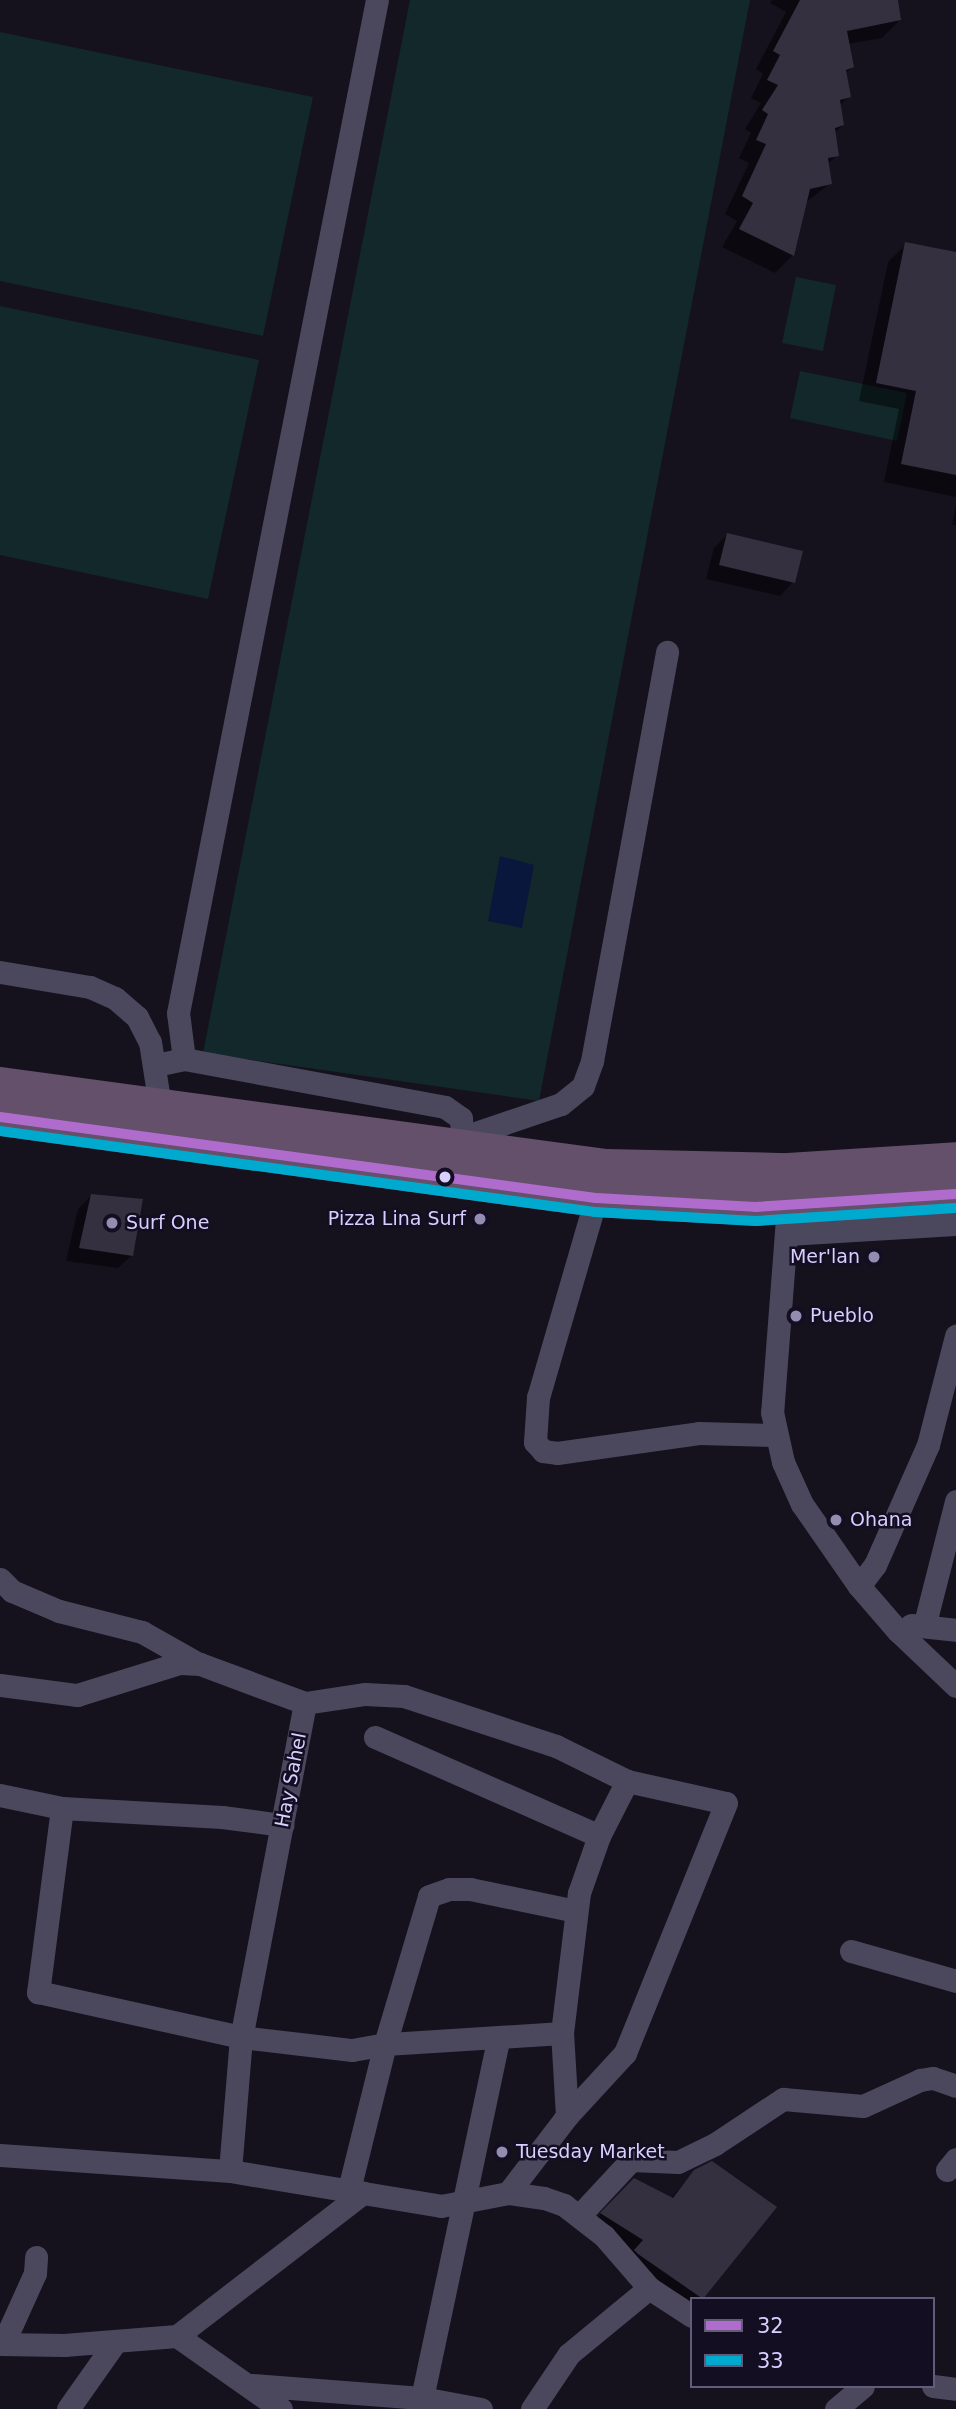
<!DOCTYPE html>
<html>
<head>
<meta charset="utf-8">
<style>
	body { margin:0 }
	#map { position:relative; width:956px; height:2409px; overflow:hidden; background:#15121d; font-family:"DejaVu Sans",sans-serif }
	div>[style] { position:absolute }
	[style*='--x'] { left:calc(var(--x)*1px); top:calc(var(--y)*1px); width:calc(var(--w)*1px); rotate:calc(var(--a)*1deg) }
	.green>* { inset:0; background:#12282a }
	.water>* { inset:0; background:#0a173d }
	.shadow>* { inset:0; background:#0007 }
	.building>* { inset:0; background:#343040 }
	.minor>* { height:23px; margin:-11.5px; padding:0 11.5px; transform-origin:11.5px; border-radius:11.5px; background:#4b485e }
	.trunk>* { height:37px; margin:-18.5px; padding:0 18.5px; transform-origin:18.5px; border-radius:18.5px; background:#64506a }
	.bus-1>* { height:10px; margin:-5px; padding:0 5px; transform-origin:5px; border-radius:5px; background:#b06ccc }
	.bus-2>* { height:10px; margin:-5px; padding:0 5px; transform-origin:5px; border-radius:5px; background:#00a9ce }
	.dots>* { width:19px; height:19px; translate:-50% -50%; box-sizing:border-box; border:4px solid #130e22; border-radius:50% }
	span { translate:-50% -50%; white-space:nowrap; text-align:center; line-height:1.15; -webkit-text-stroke:5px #130e22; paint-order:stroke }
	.poi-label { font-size:19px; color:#d9cfff }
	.right { translate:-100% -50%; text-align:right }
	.left { translate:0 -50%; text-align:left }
	.street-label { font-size:19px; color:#d9cfff }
	.legend { position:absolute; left:690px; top:2297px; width:245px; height:91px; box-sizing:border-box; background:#130e22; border:2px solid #625b7a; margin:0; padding:9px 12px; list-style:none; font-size:21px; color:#d9cfff }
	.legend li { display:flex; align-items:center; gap:14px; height:35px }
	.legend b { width:35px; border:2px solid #625b7a }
</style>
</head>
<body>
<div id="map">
	<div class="green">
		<div style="clip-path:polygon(410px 0,750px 0,539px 1101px,203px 1053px)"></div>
		<div style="clip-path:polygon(0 32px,313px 97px,263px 336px,0 281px)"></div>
		<div style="clip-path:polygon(796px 277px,836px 285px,823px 351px,782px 343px)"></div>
		<div style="clip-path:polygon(0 306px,259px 360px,208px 599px,0 555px)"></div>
		<div style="clip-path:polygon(800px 371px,907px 393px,897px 441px,790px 418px)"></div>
	</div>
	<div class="water">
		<div style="clip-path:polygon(500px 856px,534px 865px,522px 928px,488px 921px)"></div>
	</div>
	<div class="shadow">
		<div style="clip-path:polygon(772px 0,896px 0,900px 20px,882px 38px,848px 44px,852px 67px,845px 74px,849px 96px,839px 106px,843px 125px,834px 133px,837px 155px,827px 165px,831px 183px,805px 203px,793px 255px,775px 273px,722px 247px,737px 221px,725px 214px,749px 163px,739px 158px,751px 133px,745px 129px,761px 103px,751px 98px,763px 74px,756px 69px,786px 12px,770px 3px)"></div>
		<div style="clip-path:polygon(906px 244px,956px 254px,956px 497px,884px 482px,899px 409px,859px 401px,888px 262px)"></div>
		<div style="clip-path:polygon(956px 506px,956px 525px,952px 525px)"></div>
		<div style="clip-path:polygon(727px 535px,793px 582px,780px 596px,706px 579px,714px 548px)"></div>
		<div style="clip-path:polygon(92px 1195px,132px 1255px,118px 1268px,66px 1261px,78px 1209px)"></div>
		<div style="clip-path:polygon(695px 2171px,702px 2298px,692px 2299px,692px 2308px,584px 2232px,616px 2198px,670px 2199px)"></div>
	</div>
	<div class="building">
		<div style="clip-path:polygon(800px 0,898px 0,901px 20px,847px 31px,854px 67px,846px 70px,851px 97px,840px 100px,844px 125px,835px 128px,839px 156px,828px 158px,832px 184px,810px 189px,794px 256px,739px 229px,753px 203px,742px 196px,766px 144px,756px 140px,768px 114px,762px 110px,778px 85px,767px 80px,780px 55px,773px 51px)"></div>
		<div style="clip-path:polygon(905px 242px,956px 252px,956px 475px,901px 464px,916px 391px,876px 383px)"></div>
		<div style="clip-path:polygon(727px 533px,803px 551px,795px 583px,719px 565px)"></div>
		<div style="clip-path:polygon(91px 1194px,143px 1199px,133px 1256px,79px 1248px)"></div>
		<div style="clip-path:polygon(712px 2161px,777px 2207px,703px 2299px,638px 2254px,634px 2250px,643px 2240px,600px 2213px,634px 2178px,673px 2198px,694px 2170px)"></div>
	</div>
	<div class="minor">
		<div style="--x:0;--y:972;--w:91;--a:9.5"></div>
		<div style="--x:90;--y:987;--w:27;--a:24"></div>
		<div style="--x:115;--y:998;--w:29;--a:41"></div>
		<div style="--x:137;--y:1017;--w:28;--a:63"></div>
		<div style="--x:150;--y:1042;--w:65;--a:81.1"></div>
		<div style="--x:184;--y:1059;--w:46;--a:-97.4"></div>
		<div style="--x:178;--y:1013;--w:1032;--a:-78.89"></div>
		<div style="--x:156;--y:1065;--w:29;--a:-12"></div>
		<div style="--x:184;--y:1059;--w:265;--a:10.4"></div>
		<div style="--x:445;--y:1107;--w:19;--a:35"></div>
		<div style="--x:461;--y:1118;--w:33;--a:87"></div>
		<div style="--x:464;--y:1137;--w:102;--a:-18.8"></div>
		<div style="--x:561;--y:1104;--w:28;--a:-39"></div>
		<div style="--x:583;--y:1086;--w:27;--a:-70"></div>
		<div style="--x:592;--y:1061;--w:416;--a:-79.6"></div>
		<div style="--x:789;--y:1193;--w:220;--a:94.4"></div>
		<div style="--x:772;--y:1412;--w:51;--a:77.6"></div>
		<div style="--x:783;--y:1462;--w:46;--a:65.7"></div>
		<div style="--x:802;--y:1504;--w:100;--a:55.2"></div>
		<div style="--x:859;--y:1586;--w:60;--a:49.1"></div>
		<div style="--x:898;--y:1631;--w:80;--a:43.5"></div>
		<div style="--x:596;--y:1198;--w:207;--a:106.2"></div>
		<div style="--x:538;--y:1397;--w:45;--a:93.8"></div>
		<div style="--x:535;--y:1442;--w:12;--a:48"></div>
		<div style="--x:543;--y:1451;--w:14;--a:8"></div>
		<div style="--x:557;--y:1453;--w:143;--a:-8"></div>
		<div style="--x:699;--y:1433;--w:76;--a:1.5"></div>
		<div style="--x:788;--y:1234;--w:168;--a:-3.4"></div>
		<div style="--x:0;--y:1579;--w:17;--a:45"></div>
		<div style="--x:12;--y:1591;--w:51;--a:23.1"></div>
		<div style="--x:59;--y:1611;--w:86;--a:14.2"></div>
		<div style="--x:142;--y:1632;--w:63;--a:29.4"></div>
		<div style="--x:859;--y:1586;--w:26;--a:-53"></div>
		<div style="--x:875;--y:1565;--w:131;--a:-66.2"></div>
		<div style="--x:928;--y:1445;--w:113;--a:-75.6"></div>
		<div style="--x:925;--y:1623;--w:126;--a:-75.7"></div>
		<div style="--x:911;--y:1625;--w:45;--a:6.3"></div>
		<div style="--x:0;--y:1685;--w:78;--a:7.4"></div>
		<div style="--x:77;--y:1695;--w:108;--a:-17.3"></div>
		<div style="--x:180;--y:1663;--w:20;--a:3"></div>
		<div style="--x:200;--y:1664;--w:112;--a:20.4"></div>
		<div style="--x:305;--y:1703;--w:340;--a:100.8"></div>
		<div style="--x:241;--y:2037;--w:134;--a:94.7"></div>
		<div style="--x:305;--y:1703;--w:61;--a:-8.5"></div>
		<div style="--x:365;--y:1694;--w:39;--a:3"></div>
		<div style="--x:404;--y:1696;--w:160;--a:18.2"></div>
		<div style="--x:556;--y:1746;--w:79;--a:26.2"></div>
		<div style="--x:375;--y:1737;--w:245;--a:23.8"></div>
		<div style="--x:627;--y:1781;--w:101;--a:12.5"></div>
		<div style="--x:726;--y:1803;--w:270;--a:112"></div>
		<div style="--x:625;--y:2053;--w:86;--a:132.6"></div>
		<div style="--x:567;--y:2116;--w:83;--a:-93.4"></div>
		<div style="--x:562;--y:2033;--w:141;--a:-83.1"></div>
		<div style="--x:579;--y:1893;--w:60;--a:-70.7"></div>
		<div style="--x:599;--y:1836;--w:62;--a:-63"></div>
		<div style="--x:0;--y:1795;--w:63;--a:11.8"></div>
		<div style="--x:62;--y:1808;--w:160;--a:3.2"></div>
		<div style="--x:222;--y:1817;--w:61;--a:7.6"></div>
		<div style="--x:62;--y:1808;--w:186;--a:97.4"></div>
		<div style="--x:38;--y:1992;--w:208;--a:12.5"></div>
		<div style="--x:241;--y:2037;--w:112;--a:6.7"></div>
		<div style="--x:352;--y:2050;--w:34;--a:-10"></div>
		<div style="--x:385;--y:2044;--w:149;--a:103.9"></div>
		<div style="--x:851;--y:1951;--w:109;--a:15.9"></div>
		<div style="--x:562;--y:2033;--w:177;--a:176.4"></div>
		<div style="--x:385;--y:2044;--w:154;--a:-73.4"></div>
		<div style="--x:429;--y:1896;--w:21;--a:-19"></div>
		<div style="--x:449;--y:1889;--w:21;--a:0"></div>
		<div style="--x:470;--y:1889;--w:108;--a:11.7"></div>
		<div style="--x:0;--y:2155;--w:231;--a:4"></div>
		<div style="--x:230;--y:2171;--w:214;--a:9.4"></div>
		<div style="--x:441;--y:2206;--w:68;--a:-11"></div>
		<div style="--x:508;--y:2193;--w:36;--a:8"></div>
		<div style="--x:544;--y:2198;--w:21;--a:19"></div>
		<div style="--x:564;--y:2205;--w:51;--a:37.8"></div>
		<div style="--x:604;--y:2236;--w:69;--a:49.1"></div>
		<div style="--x:947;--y:2170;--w:14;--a:-51"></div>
		<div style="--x:508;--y:2193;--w:97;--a:-52.5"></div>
		<div style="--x:579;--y:2216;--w:76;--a:-47.1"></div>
		<div style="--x:631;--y:2160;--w:47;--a:2.4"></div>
		<div style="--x:678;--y:2162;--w:41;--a:-25.9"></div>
		<div style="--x:715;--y:2144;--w:82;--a:-33.5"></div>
		<div style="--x:783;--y:2099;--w:80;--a:5"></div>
		<div style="--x:863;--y:2106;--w:63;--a:-24.5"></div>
		<div style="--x:920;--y:2080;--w:13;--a:-9"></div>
		<div style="--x:933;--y:2078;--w:24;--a:19"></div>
		<div style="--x:177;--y:2336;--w:127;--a:35.1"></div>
		<div style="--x:0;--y:2344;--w:64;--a:0.9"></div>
		<div style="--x:64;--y:2345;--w:113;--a:-4.6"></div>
		<div style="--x:177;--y:2336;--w:235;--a:-37.6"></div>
		<div style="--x:3;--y:2344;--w:78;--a:-65.7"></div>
		<div style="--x:35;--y:2273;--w:16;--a:-86"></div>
		<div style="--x:252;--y:2385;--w:170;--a:4.4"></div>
		<div style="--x:422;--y:2398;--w:60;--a:10.6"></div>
		<div style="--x:933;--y:2386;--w:23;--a:7"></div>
		<div style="--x:422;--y:2398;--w:366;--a:-78"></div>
		<div style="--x:68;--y:2409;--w:83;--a:-54.8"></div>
		<div style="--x:532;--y:2409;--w:66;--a:-56.1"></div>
		<div style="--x:569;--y:2354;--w:104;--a:-39.5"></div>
		<div style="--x:649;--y:2288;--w:51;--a:33.1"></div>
		<div style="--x:836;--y:2409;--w:35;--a:-40"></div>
	</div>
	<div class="trunk">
		<div style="--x:0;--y:1085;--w:611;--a:7.72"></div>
		<div style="--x:605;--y:1167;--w:183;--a:1.3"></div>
		<div style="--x:788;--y:1171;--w:168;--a:-3.7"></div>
		<div style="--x:0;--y:1117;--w:601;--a:7.74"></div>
		<div style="--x:596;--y:1198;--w:159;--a:3.2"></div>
		<div style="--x:755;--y:1207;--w:201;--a:-3.7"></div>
	</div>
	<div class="bus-1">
		<div style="--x:0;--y:1117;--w:601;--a:7.74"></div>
		<div style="--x:596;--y:1198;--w:159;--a:3.2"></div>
		<div style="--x:755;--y:1207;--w:201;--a:-3.7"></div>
	</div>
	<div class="bus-2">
		<div style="--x:0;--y:1131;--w:600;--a:7.75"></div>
		<div style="--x:595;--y:1212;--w:161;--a:3.2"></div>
		<div style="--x:756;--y:1221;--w:200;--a:-3.7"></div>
	</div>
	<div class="dots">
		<div style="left:445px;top:1177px;background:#d9cfff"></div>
		<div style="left:480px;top:1219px;background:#948db0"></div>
		<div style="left:112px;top:1223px;background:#948db0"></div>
		<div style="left:874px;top:1257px;background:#948db0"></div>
		<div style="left:796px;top:1316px;background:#948db0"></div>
		<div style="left:836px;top:1520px;background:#948db0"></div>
		<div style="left:502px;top:2152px;background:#948db0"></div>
	</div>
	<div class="poi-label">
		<span class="right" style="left:466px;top:1219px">Pizza Lina Surf</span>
		<span class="left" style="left:126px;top:1223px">Surf One</span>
		<span class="right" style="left:860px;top:1257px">Mer'lan</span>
		<span class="left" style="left:810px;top:1316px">Pueblo</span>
		<span class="left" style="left:850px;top:1520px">Ohana</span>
		<span class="left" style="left:516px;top:2152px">Tuesday Market</span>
	</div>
	<div class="street-label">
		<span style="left:291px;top:1780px;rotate:-79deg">Hay Sahel</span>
	</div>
	<ul class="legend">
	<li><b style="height:9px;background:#b06ccc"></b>32</li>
	<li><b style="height:9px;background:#00a9ce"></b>33</li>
	</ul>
</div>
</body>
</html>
